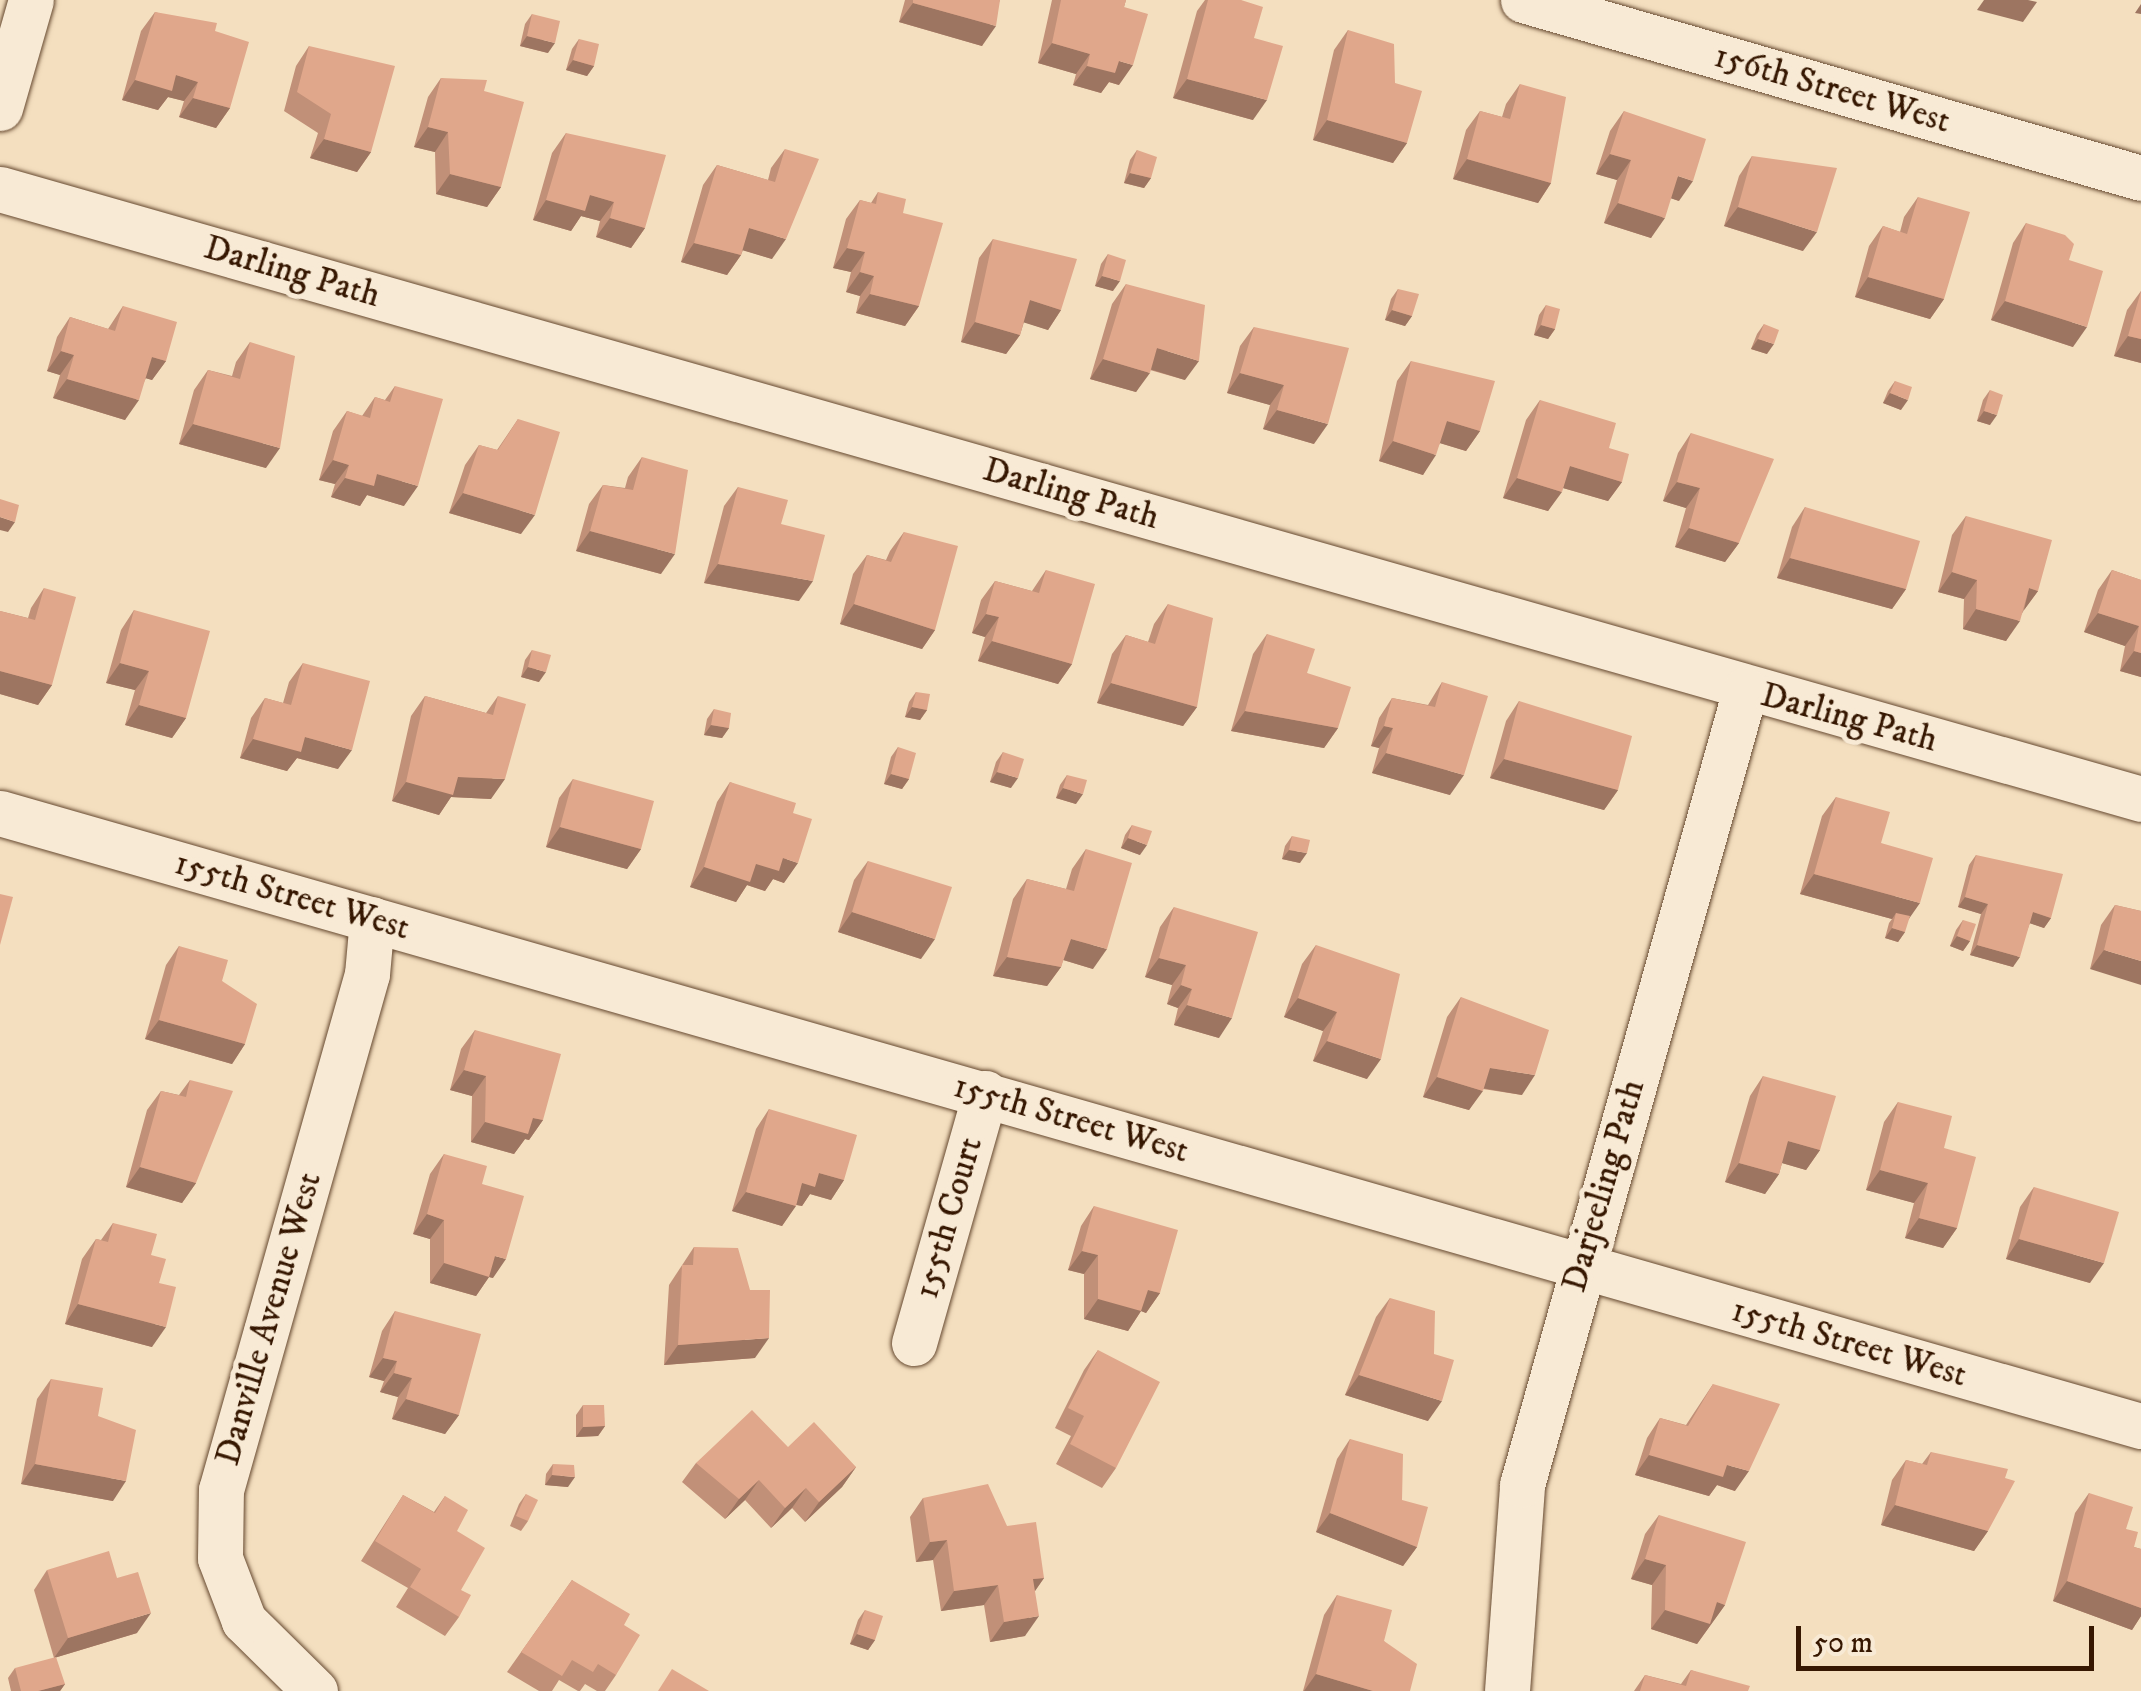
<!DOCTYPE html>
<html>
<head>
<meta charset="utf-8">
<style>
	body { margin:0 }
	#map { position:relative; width:2141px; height:1691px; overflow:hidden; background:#f4dfbf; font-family:"IM FELL DW Pica",serif }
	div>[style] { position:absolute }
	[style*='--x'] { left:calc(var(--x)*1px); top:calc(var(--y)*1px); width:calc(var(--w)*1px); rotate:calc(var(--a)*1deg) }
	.roads { filter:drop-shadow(0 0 2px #664930) drop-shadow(0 0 2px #664930) }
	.minor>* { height:45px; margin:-22.5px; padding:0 22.5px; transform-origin:22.5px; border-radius:22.5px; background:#f8ead5 }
	.wall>* { inset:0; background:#c19078 }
	.shaded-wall>* { inset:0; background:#9d7561 }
	.building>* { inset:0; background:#e0a78b }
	span { translate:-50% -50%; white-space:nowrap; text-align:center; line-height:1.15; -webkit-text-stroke:10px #f8ead5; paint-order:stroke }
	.street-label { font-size:35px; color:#361701 }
	.scale { position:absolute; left:1796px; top:1626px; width:298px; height:45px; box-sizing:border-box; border:5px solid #361701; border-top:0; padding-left:12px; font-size:30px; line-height:35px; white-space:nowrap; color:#361701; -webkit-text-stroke:8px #f8ead5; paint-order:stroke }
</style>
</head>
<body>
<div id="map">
	<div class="roads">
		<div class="minor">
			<div style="--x:1523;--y:0;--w:643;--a:16.07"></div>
			<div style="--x:0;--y:108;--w:112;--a:-74"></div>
			<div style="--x:0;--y:189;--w:2226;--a:15.9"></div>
			<div style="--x:0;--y:813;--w:2227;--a:15.98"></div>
			<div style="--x:914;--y:1343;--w:260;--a:-74.1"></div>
			<div style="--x:315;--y:1691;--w:100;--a:-135.4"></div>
			<div style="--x:244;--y:1621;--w:67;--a:-110.9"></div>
			<div style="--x:220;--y:1558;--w:68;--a:-89.2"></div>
			<div style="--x:221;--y:1490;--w:536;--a:-74.2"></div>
			<div style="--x:367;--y:974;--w:55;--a:-84.8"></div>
			<div style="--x:1507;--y:1691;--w:207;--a:-85.8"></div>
			<div style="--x:1522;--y:1485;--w:826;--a:-74.33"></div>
		</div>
	</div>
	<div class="wall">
		<div style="clip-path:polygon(905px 0,1000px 0,982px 46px,899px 22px)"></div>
		<div style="clip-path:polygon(1052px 0,1126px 0,1124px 7px,1119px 85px,1109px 82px,1101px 93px,1073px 85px,1076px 74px,1038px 63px)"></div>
		<div style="clip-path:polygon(1205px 0,1241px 0,1254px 38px,1253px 120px,1173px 98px,1197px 11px)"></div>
		<div style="clip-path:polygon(155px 12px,215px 31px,230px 108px,216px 128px,179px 117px,184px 101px,168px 97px,158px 110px,122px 100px,141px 31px)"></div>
		<div style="clip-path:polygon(532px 14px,548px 53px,520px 46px,525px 24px)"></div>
		<div style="clip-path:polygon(1348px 30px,1395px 83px,1407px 143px,1393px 163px,1313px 140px,1334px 50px)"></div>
		<div style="clip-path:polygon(579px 39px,594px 66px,587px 76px,566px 70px,572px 49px)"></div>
		<div style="clip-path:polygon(309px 46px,371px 152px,357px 172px,310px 158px,318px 133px,284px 111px,296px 66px)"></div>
		<div style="clip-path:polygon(441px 78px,484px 91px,501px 187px,487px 207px,436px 194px,435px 152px,414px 147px,428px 97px)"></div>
		<div style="clip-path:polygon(1520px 84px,1551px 183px,1538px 203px,1453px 179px,1466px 130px,1480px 111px,1502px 117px,1506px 104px)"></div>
		<div style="clip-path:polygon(1624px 111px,1679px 201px,1671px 198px,1651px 238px,1604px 223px,1617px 180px,1596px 174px,1610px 131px)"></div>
		<div style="clip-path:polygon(566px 133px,645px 228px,631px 248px,596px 237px,600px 221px,581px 216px,571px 231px,533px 220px,552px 153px)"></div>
		<div style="clip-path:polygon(785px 149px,772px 259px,743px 250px,741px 255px,727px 275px,681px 262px,703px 185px,717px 165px,768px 180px,771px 168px)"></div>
		<div style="clip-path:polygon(1137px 150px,1151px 178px,1144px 188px,1124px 183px,1130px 160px)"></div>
		<div style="clip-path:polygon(1752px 156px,1803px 251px,1724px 226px,1739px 176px)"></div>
		<div style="clip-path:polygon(878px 192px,903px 213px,919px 306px,905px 326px,856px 313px,860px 296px,846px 292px,851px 272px,833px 268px,846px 219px,860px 200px,871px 203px)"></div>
		<div style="clip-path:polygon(1918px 197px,1944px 299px,1930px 319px,1855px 297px,1869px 246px,1883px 226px,1900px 232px,1904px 217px)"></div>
		<div style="clip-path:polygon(2026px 223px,2069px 260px,2073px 347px,1991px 320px,2013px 243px)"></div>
		<div style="clip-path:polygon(993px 239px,1061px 310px,1048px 330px,1024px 322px,1020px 335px,1006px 354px,961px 342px,979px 258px)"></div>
		<div style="clip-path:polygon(1108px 254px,1113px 291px,1095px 286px,1101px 264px)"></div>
		<div style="clip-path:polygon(1126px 284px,1185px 380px,1150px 370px,1136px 392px,1090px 379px,1112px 304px)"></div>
		<div style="clip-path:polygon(1398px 289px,1412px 316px,1405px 326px,1385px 320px,1391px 299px)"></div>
		<div style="clip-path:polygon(2141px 291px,2141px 363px,2114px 356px,2127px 310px)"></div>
		<div style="clip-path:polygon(1546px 305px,1555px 329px,1548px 339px,1534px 335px,1539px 315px)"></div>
		<div style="clip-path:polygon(123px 306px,166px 361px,152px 380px,146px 378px,125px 420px,53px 398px,60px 375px,47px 371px,57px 337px,70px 317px,108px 329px)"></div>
		<div style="clip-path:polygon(1764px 324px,1767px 354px,1751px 349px,1757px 334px)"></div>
		<div style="clip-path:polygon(1254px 327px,1314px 444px,1263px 429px,1270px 405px,1227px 393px,1240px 346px)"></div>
		<div style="clip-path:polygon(250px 342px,266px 468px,179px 444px,194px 390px,208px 370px,232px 376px,236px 362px)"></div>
		<div style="clip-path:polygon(1411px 361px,1480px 431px,1466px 451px,1440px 443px,1423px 475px,1379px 461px,1397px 381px)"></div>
		<div style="clip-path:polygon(1895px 381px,1901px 410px,1883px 403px,1888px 391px)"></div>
		<div style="clip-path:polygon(395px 386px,404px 506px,367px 495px,360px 506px,331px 497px,335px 484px,319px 480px,333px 431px,347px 411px,362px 416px,375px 397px,385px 400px)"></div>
		<div style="clip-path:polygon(1990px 390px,1990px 425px,1977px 421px,1983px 400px)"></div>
		<div style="clip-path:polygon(1540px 400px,1622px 482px,1608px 501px,1563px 488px,1548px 511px,1503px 498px,1526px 420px)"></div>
		<div style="clip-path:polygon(518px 419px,521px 534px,449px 513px,465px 465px,479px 445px,497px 450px)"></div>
		<div style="clip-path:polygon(1691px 433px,1739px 543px,1725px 562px,1675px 547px,1686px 508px,1663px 501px,1678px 453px)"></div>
		<div style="clip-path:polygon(642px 457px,661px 574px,576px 551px,589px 504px,603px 485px,625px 488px,628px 477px)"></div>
		<div style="clip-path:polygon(738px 487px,781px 524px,799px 601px,704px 583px,724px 506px)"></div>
		<div style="clip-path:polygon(1805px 507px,1906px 589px,1892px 609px,1777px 578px,1792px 527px)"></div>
		<div style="clip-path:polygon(1966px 516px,2038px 591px,2024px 610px,2006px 641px,1963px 629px,1964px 599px,1938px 592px,1952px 535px)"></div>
		<div style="clip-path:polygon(904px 532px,935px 630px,922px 649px,840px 624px,853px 574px,867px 555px,886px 560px,890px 551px)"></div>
		<div style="clip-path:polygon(1046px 570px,1072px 664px,1058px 684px,978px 661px,985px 637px,972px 633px,981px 600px,995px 581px,1032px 591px)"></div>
		<div style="clip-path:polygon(2112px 570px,2141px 580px,2141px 677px,2120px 671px,2125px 646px,2084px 632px,2098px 590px)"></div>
		<div style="clip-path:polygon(44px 588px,52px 685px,38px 705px,0 694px,0 611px,28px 618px,31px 608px)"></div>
		<div style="clip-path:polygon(1168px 604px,1197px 707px,1183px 726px,1097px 703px,1112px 654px,1126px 635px,1148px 642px,1154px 624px)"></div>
		<div style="clip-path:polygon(134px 610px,186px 718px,172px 738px,125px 725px,135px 690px,106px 683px,121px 630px)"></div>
		<div style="clip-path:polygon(1267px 634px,1307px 673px,1338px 728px,1324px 748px,1231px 731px,1253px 654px)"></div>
		<div style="clip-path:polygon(532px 650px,539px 682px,521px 677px,525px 660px)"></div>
		<div style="clip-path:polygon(303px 663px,338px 769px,297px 758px,287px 771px,240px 758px,251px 718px,265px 698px,283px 703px,289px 682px)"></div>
		<div style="clip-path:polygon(1442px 682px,1450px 795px,1372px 773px,1379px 748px,1371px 746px,1379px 718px,1392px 698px,1428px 705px)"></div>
		<div style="clip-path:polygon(916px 692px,927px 710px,920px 720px,905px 717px,909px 702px)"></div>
		<div style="clip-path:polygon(425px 696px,486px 713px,498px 696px,491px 799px,451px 797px,439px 815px,392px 801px,411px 716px)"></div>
		<div style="clip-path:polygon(1519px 701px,1618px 790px,1604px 810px,1490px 778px,1506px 721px)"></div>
		<div style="clip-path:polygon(714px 709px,729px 728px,722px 738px,704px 735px,707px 719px)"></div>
		<div style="clip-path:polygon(898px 747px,909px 779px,902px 789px,884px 784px,891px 757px)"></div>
		<div style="clip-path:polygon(1003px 752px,1011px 788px,990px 782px,996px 762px)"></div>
		<div style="clip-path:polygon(1067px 775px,1076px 804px,1056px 798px,1060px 785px)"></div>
		<div style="clip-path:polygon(573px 779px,641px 849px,627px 869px,546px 847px,559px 798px)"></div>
		<div style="clip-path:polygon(730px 782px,793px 813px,784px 883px,773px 879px,765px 891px,747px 885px,736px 902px,690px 887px,717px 802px)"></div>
		<div style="clip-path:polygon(1836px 797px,1881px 843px,1905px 932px,1898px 942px,1885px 938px,1889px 923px,1892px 919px,1800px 894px,1822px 816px)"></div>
		<div style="clip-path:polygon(1132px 825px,1140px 855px,1121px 848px,1125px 835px)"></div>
		<div style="clip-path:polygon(1292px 836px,1300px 863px,1282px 859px,1285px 846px)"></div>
		<div style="clip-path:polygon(1086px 849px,1093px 969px,1063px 960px,1061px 967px,1047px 986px,993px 976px,1013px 899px,1027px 879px,1066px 889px,1072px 869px)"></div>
		<div style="clip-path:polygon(1976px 855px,2051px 918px,2044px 928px,2030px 923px,2013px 967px,1970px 955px,1981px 914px,1958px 907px,1969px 865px)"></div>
		<div style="clip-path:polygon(868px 861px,921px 959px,838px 932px,854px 880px)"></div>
		<div style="clip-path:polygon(2115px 905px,2141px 911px,2090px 969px,2101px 925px)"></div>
		<div style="clip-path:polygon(1174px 907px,1219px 1038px,1174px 1025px,1178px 1008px,1167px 1004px,1172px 985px,1145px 977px,1160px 927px)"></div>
		<div style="clip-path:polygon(1963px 920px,1970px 941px,1963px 951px,1950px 946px,1956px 930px)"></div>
		<div style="clip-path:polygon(1316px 945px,1367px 1079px,1313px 1061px,1323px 1031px,1284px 1017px,1302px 964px)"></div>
		<div style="clip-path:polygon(179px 946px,222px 981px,245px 1044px,232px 1064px,145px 1039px,166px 965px)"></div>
		<div style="clip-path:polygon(1461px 997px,1522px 1095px,1483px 1089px,1469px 1110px,1423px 1097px,1447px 1017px)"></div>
		<div style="clip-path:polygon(475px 1030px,543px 1120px,529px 1140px,525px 1139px,514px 1154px,471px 1142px,472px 1096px,450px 1090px,461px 1049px)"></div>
		<div style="clip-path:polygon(1763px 1076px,1820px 1150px,1806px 1170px,1782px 1163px,1779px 1174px,1765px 1194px,1725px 1182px,1750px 1096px)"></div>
		<div style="clip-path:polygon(190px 1080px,196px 1183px,182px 1203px,126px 1187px,147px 1110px,161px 1091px,179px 1095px)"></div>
		<div style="clip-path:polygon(1898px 1102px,1944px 1148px,1957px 1228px,1943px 1248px,1905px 1238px,1914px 1203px,1866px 1190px,1884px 1122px)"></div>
		<div style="clip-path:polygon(769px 1109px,844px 1180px,831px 1200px,810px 1194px,802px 1206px,796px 1205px,782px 1226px,732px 1211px,756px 1129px)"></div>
		<div style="clip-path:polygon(444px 1154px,482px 1184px,493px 1278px,489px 1277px,476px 1296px,430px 1283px,430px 1239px,413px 1234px,430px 1174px)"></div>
		<div style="clip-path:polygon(2034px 1187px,2090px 1283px,2006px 1259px,2020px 1207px)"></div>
		<div style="clip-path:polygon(1094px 1206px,1160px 1293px,1146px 1313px,1141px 1311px,1128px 1331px,1084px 1319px,1084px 1274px,1068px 1270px,1081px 1226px)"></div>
		<div style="clip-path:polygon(113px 1223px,151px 1255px,159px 1283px,152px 1347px,65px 1324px,82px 1259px,96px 1239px,101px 1240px)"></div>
		<div style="clip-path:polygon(694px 1247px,755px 1358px,664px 1365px,669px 1285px)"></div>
		<div style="clip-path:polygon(1390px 1298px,1428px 1421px,1345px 1395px,1376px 1317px)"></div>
		<div style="clip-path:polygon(395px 1311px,459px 1415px,445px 1434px,392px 1419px,398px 1397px,380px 1392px,384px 1381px,369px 1377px,382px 1331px)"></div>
		<div style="clip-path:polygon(1098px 1350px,1116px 1468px,1102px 1488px,1056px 1464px,1071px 1436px,1055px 1428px,1084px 1370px)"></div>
		<div style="clip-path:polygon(51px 1379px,98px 1416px,113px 1501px,21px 1484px,37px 1399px)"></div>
		<div style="clip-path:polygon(1713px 1384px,1735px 1491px,1717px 1485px,1709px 1496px,1635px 1475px,1647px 1438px,1660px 1418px,1686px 1425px)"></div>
		<div style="clip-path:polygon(583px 1405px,605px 1426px,598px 1436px,576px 1437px,576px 1415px)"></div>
		<div style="clip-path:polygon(1350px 1439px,1402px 1500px,1417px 1547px,1403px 1566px,1316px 1532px,1337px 1459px)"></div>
		<div style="clip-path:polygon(788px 1447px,856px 1467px,842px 1487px,805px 1522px,792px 1508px,771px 1528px,745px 1500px,725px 1519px,682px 1482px,696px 1463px)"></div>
		<div style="clip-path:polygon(1931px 1452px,1988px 1531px,1974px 1551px,1881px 1525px,1892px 1480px,1906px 1460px,1922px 1464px)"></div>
		<div style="clip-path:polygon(553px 1464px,568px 1487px,545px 1485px,546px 1474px)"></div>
		<div style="clip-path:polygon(2089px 1493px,2126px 1529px,2134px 1547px,2141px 1549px,2141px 1616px,2132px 1630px,2053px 1601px,2075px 1513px)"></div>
		<div style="clip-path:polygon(526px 1494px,528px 1521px,521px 1531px,510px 1526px,519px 1504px)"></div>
		<div style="clip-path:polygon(403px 1495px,434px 1512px,445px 1496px,457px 1531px,461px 1590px,459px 1617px,445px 1636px,396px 1607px,408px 1588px,361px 1561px)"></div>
		<div style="clip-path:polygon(923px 1498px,1007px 1526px,1044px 1578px,1035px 1591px,1025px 1636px,990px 1642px,984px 1605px,941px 1611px,933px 1560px,916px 1562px,910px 1517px)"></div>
		<div style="clip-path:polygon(1659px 1515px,1725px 1605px,1697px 1644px,1651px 1629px,1652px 1585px,1631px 1579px,1645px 1534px)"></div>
		<div style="clip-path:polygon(47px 1570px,117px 1578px,137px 1633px,54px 1658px,34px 1590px)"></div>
		<div style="clip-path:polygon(572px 1580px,624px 1625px,616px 1675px,605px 1691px,597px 1691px,585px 1684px,580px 1691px,578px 1691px,559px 1680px,552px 1691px,539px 1691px,507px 1672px)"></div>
		<div style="clip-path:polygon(1337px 1595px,1384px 1641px,1410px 1691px,1303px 1691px,1324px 1615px)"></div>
		<div style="clip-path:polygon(865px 1610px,875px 1640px,868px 1650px,850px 1644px,858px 1620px)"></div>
		<div style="clip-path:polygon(15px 1668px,65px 1684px,60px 1691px,11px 1691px,8px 1678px)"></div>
		<div style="clip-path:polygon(1691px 1670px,1748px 1691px,1634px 1691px,1645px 1675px,1681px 1684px)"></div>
	</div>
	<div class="shaded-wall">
		<div style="clip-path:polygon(1984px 0,2028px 0,2037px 2px,2023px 22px,1977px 10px)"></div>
		<div style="clip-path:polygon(913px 3px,996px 26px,982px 46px,899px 22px)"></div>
		<div style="clip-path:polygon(2141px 4px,2141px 14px,2135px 13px)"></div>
		<div style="clip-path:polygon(527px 36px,555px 43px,548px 53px,520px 46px)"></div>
		<div style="clip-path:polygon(1052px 43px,1090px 54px,1076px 74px,1038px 63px)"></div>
		<div style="clip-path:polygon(573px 60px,594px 66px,587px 76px,566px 70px)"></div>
		<div style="clip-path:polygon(1119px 61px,1133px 65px,1119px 85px,1109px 82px,1101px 93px,1073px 85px,1087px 66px)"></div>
		<div style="clip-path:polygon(176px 75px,198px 82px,184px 101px,168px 97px,158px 110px,122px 100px,135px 80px)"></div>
		<div style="clip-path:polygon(1187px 79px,1267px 100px,1253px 120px,1173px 98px)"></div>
		<div style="clip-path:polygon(193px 98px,230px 108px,216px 128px,179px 117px)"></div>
		<div style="clip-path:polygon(1327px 120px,1407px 143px,1393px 163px,1313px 140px)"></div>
		<div style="clip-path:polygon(428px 127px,448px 132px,435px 152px,414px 147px)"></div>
		<div style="clip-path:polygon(324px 139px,371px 152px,357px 172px,310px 158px)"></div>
		<div style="clip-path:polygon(1610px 154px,1631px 160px,1617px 180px,1596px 174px)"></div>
		<div style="clip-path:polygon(1467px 159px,1551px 183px,1538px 203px,1453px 179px)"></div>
		<div style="clip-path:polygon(1130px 173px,1151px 178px,1144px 188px,1124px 183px)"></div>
		<div style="clip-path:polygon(450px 174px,501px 187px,487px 207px,436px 194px)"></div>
		<div style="clip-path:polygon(1678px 176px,1693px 181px,1679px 201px,1664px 196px)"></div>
		<div style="clip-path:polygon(590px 195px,614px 202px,600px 221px,581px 216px,571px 231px,533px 220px,546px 200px)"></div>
		<div style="clip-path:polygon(1618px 203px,1665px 218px,1651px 238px,1604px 223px)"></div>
		<div style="clip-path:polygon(1738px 207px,1817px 232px,1803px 251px,1724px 226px)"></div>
		<div style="clip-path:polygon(610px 218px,645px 228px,631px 248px,596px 237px)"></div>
		<div style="clip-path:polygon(749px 228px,786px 239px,772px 259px,735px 248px)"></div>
		<div style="clip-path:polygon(694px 243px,741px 255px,727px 275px,681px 262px)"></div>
		<div style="clip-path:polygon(847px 248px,865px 252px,851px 272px,833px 268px)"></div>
		<div style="clip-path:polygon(860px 272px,874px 276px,860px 296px,846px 292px)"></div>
		<div style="clip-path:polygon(1102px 276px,1120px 281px,1113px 291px,1095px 286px)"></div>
		<div style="clip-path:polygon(1868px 277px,1944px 299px,1930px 319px,1855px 297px)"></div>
		<div style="clip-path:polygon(870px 294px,919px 306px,905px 326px,856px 313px)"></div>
		<div style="clip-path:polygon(1030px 300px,1061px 310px,1048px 330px,1016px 320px)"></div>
		<div style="clip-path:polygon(2005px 301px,2087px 327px,2073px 347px,1991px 320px)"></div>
		<div style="clip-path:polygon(1392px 310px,1412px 316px,1405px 326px,1385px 320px)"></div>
		<div style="clip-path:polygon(975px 322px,1020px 335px,1006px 354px,961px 342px)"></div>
		<div style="clip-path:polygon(1541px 325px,1555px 329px,1548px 339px,1534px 335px)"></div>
		<div style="clip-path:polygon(2128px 336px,2141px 339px,2141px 363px,2114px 356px)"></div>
		<div style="clip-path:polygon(1758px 339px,1774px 344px,1767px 354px,1751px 349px)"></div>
		<div style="clip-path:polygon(1157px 348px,1199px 361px,1185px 380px,1143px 367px)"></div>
		<div style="clip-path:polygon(61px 351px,74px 355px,60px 375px,47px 371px)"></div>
		<div style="clip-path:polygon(152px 357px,166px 361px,152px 380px,138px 376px)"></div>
		<div style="clip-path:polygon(1103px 359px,1150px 373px,1136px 392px,1090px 379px)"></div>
		<div style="clip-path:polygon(1240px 373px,1284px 385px,1270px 405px,1227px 393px)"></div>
		<div style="clip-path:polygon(67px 379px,139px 400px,125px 420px,53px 398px)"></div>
		<div style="clip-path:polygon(1890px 393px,1908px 400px,1901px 410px,1883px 403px)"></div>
		<div style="clip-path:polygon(1277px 410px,1328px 424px,1314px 444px,1263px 429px)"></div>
		<div style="clip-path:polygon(1984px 411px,1997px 415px,1990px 425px,1977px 421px)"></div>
		<div style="clip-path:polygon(1447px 421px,1480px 431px,1466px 451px,1433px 441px)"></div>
		<div style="clip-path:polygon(193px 424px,280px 448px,266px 468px,179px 444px)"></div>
		<div style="clip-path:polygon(1393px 441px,1436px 455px,1423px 475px,1379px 461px)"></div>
		<div style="clip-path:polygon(333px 460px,349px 465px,335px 484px,319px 480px)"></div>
		<div style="clip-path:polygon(1570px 466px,1622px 482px,1608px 501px,1556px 486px)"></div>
		<div style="clip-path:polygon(377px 474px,418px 486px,404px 506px,367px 495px,360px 506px,331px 497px,345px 478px)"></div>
		<div style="clip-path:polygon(1517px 478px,1562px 492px,1548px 511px,1503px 498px)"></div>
		<div style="clip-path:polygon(1677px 482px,1700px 488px,1686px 508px,1663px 501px)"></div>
		<div style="clip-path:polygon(463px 493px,535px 515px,521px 534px,449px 513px)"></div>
		<div style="clip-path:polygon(0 517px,15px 522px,8px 532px,0 530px)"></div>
		<div style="clip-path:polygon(1689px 528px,1739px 543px,1725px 562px,1675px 547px)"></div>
		<div style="clip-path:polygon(590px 531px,675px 554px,661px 574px,576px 551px)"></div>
		<div style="clip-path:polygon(1790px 558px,1906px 589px,1892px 609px,1777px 578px)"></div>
		<div style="clip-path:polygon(718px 564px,813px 581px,799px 601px,704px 583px)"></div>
		<div style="clip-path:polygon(1952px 572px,1977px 580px,1964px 599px,1938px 592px)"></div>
		<div style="clip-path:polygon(2029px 588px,2038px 591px,2024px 610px)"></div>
		<div style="clip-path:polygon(854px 604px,935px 630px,922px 649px,840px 624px)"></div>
		<div style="clip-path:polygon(1976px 609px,2020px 621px,2006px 641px,1963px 629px)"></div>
		<div style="clip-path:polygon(2098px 613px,2139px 626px,2125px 646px,2084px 632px)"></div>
		<div style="clip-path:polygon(986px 614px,999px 617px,985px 637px,972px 633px)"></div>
		<div style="clip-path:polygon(992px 641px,1072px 664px,1058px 684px,978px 661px)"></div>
		<div style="clip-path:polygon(2134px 651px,2141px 653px,2141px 677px,2120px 671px)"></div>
		<div style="clip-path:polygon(120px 663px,149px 671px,135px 690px,106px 683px)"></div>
		<div style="clip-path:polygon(528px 667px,546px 672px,539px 682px,521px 677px)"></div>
		<div style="clip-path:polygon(0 671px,52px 685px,38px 705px,0 694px)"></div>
		<div style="clip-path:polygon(1111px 683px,1197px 707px,1183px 726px,1097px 703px)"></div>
		<div style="clip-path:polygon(139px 705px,186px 718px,172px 738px,125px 725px)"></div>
		<div style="clip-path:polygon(912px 707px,927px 710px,920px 720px,905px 717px)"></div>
		<div style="clip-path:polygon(1245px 711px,1338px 728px,1324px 748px,1231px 731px)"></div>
		<div style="clip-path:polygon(711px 725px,729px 728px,722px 738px,704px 735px)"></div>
		<div style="clip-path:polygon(1384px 726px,1393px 728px,1379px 748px,1371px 746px)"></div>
		<div style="clip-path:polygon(305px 737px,352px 750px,338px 769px,297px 758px,287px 771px,240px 758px,253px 739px)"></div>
		<div style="clip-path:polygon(1386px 753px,1464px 775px,1450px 795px,1372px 773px)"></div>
		<div style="clip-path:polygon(1504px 759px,1618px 790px,1604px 810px,1490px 778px)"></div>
		<div style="clip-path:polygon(997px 772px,1018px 778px,1011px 788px,990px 782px)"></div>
		<div style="clip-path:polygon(891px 774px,909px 779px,902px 789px,884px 784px)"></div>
		<div style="clip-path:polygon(458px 777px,505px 779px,491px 799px,451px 797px,439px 815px,392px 801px,406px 782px)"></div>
		<div style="clip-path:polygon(1063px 788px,1083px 794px,1076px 804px,1056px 798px)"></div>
		<div style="clip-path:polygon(560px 827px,641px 849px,627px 869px,546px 847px)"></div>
		<div style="clip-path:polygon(1128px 838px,1147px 845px,1140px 855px,1121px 848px)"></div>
		<div style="clip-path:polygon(1289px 850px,1307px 853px,1300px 863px,1282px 859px)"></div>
		<div style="clip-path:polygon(783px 858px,798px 863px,784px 883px,773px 879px,765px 891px,747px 885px,736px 902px,690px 887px,704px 867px,756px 864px)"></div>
		<div style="clip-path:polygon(1814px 874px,1920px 903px,1906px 923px,1896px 913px,1892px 919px,1800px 894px)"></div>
		<div style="clip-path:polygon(1965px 897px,1988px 904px,1981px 914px,1958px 907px)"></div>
		<div style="clip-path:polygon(852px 912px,935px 939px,921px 959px,838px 932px)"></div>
		<div style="clip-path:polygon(2033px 912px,2051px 918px,2044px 928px,2026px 922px)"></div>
		<div style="clip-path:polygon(1892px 928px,1905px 932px,1898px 942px,1885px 938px)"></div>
		<div style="clip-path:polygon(1957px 936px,1970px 941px,1963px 951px,1950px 946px)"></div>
		<div style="clip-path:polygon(1071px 939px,1107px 949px,1093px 969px,1057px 958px)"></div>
		<div style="clip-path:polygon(1977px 945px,2020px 957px,2013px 967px,1970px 955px)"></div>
		<div style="clip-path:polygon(2104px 950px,2141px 961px,2141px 985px,2090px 969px)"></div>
		<div style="clip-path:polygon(1007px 957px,1061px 967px,1047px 986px,993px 976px)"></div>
		<div style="clip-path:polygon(1159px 958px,1186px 965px,1172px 985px,1145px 977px)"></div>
		<div style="clip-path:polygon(1181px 985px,1192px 989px,1178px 1008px,1167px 1004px)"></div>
		<div style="clip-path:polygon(1298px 998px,1337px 1012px,1323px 1031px,1284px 1017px)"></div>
		<div style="clip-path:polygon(1187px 1005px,1232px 1018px,1219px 1038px,1174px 1025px)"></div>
		<div style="clip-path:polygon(159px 1020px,245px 1044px,232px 1064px,145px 1039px)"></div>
		<div style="clip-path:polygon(1327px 1041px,1381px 1059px,1367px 1079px,1313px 1061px)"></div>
		<div style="clip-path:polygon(1490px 1068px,1535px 1075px,1522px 1095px,1476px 1087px)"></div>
		<div style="clip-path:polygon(464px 1070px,486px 1076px,472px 1096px,450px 1090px)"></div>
		<div style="clip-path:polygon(1437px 1077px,1483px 1091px,1469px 1110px,1423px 1097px)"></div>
		<div style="clip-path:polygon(533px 1118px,543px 1120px,529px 1140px,525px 1139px,514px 1154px,471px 1142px,485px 1122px)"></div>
		<div style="clip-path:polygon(1788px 1141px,1820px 1150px,1806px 1170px,1775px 1161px)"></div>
		<div style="clip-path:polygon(1739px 1163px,1779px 1174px,1765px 1194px,1725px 1182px)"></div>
		<div style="clip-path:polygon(140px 1167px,196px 1183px,182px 1203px,126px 1187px)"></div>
		<div style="clip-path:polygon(1880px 1170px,1928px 1183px,1914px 1203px,1866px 1190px)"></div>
		<div style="clip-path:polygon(819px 1173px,844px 1180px,831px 1200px,810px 1194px,802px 1206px,788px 1203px,802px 1183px)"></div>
		<div style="clip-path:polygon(746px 1192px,796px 1206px,782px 1226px,732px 1211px)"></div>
		<div style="clip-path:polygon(427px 1214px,444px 1220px,430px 1239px,413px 1234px)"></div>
		<div style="clip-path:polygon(1919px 1218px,1957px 1228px,1943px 1248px,1905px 1238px)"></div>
		<div style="clip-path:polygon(2019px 1239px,2104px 1263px,2090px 1283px,2006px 1259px)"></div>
		<div style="clip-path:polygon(1082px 1251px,1098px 1255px,1084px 1274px,1068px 1270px)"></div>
		<div style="clip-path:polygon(495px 1256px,506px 1259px,493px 1278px,489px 1277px,476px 1296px,430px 1283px,444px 1263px)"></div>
		<div style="clip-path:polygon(1148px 1290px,1160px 1293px,1146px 1313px,1141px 1311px,1128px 1331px,1084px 1319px,1098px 1299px)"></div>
		<div style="clip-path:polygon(78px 1304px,166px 1327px,152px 1347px,65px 1324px)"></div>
		<div style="clip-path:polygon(769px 1338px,755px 1358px,664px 1365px,678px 1345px)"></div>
		<div style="clip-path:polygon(383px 1358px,397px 1361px,384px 1381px,369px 1377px)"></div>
		<div style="clip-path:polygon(394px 1373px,412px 1378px,398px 1397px,380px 1392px)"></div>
		<div style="clip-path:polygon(1359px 1375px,1442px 1401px,1428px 1421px,1345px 1395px)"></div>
		<div style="clip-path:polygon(406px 1399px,459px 1415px,445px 1434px,392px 1419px)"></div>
		<div style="clip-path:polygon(605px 1426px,598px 1436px,576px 1437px,583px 1427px)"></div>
		<div style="clip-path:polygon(1649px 1455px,1727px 1465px,1749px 1471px,1735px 1491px,1717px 1485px,1709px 1496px,1635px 1475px)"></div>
		<div style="clip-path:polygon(35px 1464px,126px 1481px,113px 1501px,21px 1484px)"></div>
		<div style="clip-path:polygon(856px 1467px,842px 1487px,805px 1522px,819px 1502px)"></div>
		<div style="clip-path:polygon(552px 1475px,575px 1477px,568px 1487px,545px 1485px)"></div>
		<div style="clip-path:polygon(759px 1480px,745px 1500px,725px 1519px,739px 1499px)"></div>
		<div style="clip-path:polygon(806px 1488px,792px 1508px,771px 1528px,785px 1508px)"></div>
		<div style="clip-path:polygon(1895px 1505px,1988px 1531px,1974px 1551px,1881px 1525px)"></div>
		<div style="clip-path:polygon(1330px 1513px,1417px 1547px,1403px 1566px,1316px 1532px)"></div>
		<div style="clip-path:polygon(947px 1540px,933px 1560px,916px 1562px,930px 1542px)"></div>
		<div style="clip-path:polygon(1645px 1559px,1666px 1565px,1652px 1585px,1631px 1579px)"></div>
		<div style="clip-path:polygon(1044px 1578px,1030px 1598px,1033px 1579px)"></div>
		<div style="clip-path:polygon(2067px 1581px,2141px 1608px,2141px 1616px,2132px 1630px,2053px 1601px)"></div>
		<div style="clip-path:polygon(998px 1585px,984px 1605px,941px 1611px,954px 1591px)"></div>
		<div style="clip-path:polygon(1717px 1602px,1725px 1605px,1697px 1644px,1651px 1629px,1665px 1610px)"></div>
		<div style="clip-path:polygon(151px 1613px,137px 1633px,54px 1658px,68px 1638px)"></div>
		<div style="clip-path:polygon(1039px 1616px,1025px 1636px,990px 1642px,1004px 1622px)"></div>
		<div style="clip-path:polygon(857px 1634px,875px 1640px,868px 1650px,850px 1644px)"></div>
		<div style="clip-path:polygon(1316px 1674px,1373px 1691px,1304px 1691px)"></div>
		<div style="clip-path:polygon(65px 1684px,60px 1691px,38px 1691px)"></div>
	</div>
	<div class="building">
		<div style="clip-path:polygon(913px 0,1000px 0,996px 26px,913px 3px)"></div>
		<div style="clip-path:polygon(1061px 0,1126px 0,1124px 7px,1148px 14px,1133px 65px,1119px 61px,1115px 73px,1087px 66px,1090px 54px,1052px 43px)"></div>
		<div style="clip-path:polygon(1208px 0,1241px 0,1263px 7px,1254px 38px,1283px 46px,1267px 100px,1187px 79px)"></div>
		<div style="clip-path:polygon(155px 12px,217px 23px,215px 31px,249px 42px,230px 108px,193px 98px,198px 82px,176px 75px,172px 91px,135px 80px)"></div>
		<div style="clip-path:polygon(532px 14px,560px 21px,555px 43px,527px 36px)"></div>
		<div style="clip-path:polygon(1348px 30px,1394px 44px,1395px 83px,1422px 91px,1407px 143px,1327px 120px)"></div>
		<div style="clip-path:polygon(579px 39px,599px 44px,594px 66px,573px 60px)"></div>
		<div style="clip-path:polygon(309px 46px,395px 66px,371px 152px,324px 139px,331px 114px,297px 92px)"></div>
		<div style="clip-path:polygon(441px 78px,487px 80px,484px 91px,524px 102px,501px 187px,450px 174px,448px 132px,428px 127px)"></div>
		<div style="clip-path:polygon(1520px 84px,1566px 97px,1551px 183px,1467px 159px,1480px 111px,1510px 119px)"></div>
		<div style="clip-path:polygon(1624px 111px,1706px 139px,1693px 181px,1678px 176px,1665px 218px,1618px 203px,1631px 160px,1610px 154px)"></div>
		<div style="clip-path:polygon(566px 133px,666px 155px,645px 228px,610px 218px,614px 202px,590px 195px,585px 211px,546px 200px)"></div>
		<div style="clip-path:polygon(785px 149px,819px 159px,786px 239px,749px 228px,741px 255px,694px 243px,717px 165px,775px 182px)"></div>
		<div style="clip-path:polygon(1137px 150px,1157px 157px,1151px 178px,1130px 173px)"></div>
		<div style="clip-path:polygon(1752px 156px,1837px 168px,1817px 232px,1738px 207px)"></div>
		<div style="clip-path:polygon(878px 192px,906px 199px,903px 213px,943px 223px,919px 306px,870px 294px,874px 276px,860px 272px,865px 252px,847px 248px,860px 200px,876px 204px)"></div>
		<div style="clip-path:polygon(1918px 197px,1970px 212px,1944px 299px,1868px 277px,1883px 226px,1907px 234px)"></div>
		<div style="clip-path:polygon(2026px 223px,2065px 235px,2074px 244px,2069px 260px,2103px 271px,2087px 327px,2005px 301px)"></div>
		<div style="clip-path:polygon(993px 239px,1077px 259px,1061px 310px,1030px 300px,1020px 335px,975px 322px)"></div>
		<div style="clip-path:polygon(1108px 254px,1126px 260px,1120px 281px,1102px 276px)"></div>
		<div style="clip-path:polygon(1126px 284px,1205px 305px,1199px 361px,1157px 348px,1150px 373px,1103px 359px)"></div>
		<div style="clip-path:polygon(1398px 289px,1419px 294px,1412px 316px,1392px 310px)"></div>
		<div style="clip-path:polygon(2141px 291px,2141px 339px,2128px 336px)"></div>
		<div style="clip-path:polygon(1546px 305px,1560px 309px,1555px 329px,1541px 325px)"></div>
		<div style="clip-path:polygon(123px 306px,177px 322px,166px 361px,152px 357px,139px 400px,67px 379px,74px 355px,61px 351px,70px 317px,115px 331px)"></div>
		<div style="clip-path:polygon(1764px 324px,1779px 330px,1774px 344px,1758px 339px)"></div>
		<div style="clip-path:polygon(1254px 327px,1349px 348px,1328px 424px,1277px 410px,1284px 385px,1240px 373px)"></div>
		<div style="clip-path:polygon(250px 342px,295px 356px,280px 448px,193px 424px,208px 370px,240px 379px)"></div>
		<div style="clip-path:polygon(1411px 361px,1495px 381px,1480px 431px,1447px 421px,1436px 455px,1393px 441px)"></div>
		<div style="clip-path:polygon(1895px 381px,1912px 387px,1908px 400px,1890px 393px)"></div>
		<div style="clip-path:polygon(395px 386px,443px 399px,418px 486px,377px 474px,374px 486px,345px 478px,349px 465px,333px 460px,347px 411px,370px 418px,375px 397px,390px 402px)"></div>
		<div style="clip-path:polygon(1990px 390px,2003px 395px,1997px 415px,1984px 411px)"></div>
		<div style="clip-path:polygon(1540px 400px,1616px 423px,1609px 448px,1629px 454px,1622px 482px,1570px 466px,1562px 492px,1517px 478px)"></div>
		<div style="clip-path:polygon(518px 419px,560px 432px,535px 515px,463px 493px,479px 445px,498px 450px)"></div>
		<div style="clip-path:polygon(1691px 433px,1774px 459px,1739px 543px,1689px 528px,1700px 488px,1677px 482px)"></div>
		<div style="clip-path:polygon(642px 457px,688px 470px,675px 554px,590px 531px,603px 485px,633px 490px)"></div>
		<div style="clip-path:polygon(738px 487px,788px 500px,781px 524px,825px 535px,813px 581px,718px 564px)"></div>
		<div style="clip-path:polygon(0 499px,19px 505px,15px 522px,0 517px)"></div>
		<div style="clip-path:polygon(1805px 507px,1920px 541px,1906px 589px,1790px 558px)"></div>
		<div style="clip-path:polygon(1966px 516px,2052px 540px,2038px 591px,2029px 588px,2020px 621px,1976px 609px,1977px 580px,1952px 572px)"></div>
		<div style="clip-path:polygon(904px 532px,958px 546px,935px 630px,854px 604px,867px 555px,891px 562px)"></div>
		<div style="clip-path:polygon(1046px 570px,1095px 584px,1072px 664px,992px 641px,999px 617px,986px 614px,995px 581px,1039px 593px)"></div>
		<div style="clip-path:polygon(2112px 570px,2141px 580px,2141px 653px,2134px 651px,2139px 626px,2098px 613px)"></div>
		<div style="clip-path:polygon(44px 588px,76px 597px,52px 685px,0 671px,0 611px,35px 620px)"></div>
		<div style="clip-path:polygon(1168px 604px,1213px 618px,1197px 707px,1111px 683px,1126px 635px,1155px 644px)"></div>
		<div style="clip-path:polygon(134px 610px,210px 631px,186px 718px,139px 705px,149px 671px,120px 663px)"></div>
		<div style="clip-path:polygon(1267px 634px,1315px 649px,1307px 673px,1351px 687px,1338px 728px,1245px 711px)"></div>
		<div style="clip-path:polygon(532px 650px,551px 655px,546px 672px,528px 667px)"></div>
		<div style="clip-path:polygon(303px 663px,370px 681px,352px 750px,305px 737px,301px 752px,253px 739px,265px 698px,291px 705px)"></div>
		<div style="clip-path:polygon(1442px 682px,1488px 696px,1464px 775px,1386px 753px,1393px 728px,1384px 726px,1392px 698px,1435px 707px)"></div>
		<div style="clip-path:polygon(916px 692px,930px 694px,927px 710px,912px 707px)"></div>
		<div style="clip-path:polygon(425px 696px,493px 715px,498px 696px,526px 704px,505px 779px,458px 777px,453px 795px,406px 782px)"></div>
		<div style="clip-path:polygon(1519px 701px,1632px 736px,1618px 790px,1504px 759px)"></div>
		<div style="clip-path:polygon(714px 709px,731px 713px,729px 728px,711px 725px)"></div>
		<div style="clip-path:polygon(898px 747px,916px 753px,909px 779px,891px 774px)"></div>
		<div style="clip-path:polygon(1003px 752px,1024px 759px,1018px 778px,997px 772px)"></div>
		<div style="clip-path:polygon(1067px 775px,1087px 780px,1083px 794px,1063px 788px)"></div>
		<div style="clip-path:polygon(573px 779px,654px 801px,641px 849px,560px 827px)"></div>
		<div style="clip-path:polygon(730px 782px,796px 803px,793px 813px,812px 819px,798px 863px,783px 858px,779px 871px,756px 864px,750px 882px,704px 867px)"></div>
		<div style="clip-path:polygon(1836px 797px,1890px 812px,1881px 843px,1933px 858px,1920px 903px,1814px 874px)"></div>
		<div style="clip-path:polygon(1132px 825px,1152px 831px,1147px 845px,1128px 838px)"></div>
		<div style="clip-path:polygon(1292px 836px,1310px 840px,1307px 853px,1289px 850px)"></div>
		<div style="clip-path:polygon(1086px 849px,1132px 863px,1107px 949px,1071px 939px,1061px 967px,1007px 957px,1027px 879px,1074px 891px)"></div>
		<div style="clip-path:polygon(1976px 855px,2063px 874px,2051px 918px,2033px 912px,2020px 957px,1977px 945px,1988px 904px,1965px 897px)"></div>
		<div style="clip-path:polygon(868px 861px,952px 887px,935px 939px,852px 912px)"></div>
		<div style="clip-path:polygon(0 894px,13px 897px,0 945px)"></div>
		<div style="clip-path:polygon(2115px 905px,2141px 911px,2141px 961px,2104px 950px)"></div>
		<div style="clip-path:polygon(1174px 907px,1258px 932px,1232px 1018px,1187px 1005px,1192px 989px,1181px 985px,1186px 965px,1159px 958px)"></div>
		<div style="clip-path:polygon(1896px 913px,1910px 916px,1905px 932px,1892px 928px)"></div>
		<div style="clip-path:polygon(1963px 920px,1976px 924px,1970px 941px,1957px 936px)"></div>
		<div style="clip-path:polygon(1316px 945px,1400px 974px,1381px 1059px,1327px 1041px,1337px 1012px,1298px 998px)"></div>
		<div style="clip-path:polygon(179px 946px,228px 960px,222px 981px,257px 1004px,245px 1044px,159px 1020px)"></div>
		<div style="clip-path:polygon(1461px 997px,1549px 1030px,1535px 1075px,1490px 1068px,1483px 1091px,1437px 1077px)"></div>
		<div style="clip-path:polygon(475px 1030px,561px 1054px,543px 1120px,533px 1118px,528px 1134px,485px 1122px,486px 1076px,464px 1070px)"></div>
		<div style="clip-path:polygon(1763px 1076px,1836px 1096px,1820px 1150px,1788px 1141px,1779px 1174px,1739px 1163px)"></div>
		<div style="clip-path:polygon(190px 1080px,233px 1091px,196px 1183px,140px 1167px,161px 1091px,186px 1097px)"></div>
		<div style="clip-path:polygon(1898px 1102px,1952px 1116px,1944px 1148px,1976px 1157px,1957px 1228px,1919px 1218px,1928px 1183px,1880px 1170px)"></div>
		<div style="clip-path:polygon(769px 1109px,857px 1135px,844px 1180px,819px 1173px,815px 1187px,802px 1183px,796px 1206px,746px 1192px)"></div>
		<div style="clip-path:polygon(444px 1154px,487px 1166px,482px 1184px,524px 1196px,506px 1259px,495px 1256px,489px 1277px,444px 1263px,444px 1220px,427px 1214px)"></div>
		<div style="clip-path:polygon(2034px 1187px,2119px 1212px,2104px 1263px,2019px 1239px)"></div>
		<div style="clip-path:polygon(1094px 1206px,1178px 1230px,1160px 1293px,1148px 1290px,1141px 1311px,1098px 1299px,1098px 1255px,1082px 1251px)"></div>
		<div style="clip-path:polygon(113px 1223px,157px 1234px,151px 1255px,166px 1259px,159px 1283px,176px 1287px,166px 1327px,78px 1304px,96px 1239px,108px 1242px)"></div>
		<div style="clip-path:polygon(694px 1247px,738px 1248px,750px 1290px,770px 1290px,769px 1338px,678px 1345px,682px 1265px,693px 1265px)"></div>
		<div style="clip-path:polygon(1390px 1298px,1435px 1311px,1434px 1354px,1454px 1360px,1442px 1401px,1359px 1375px)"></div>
		<div style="clip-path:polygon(395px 1311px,481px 1334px,459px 1415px,406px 1399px,412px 1378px,394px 1373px,397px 1361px,383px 1358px)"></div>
		<div style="clip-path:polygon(1098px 1350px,1160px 1382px,1116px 1468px,1070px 1444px,1084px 1416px,1068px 1408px)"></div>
		<div style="clip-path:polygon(51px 1379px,103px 1388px,98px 1416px,136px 1430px,126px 1481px,35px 1464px)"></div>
		<div style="clip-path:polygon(1713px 1384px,1780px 1404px,1749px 1471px,1727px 1465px,1723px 1477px,1649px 1455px,1660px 1418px,1688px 1426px)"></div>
		<div style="clip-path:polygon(583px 1405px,604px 1405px,605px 1426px,583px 1427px)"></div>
		<div style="clip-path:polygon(752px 1410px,788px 1447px,814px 1422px,856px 1467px,819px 1502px,806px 1488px,785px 1508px,759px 1480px,739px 1499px,696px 1463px)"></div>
		<div style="clip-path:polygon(1350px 1439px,1403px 1454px,1402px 1500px,1428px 1507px,1417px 1547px,1330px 1513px)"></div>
		<div style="clip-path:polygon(1931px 1452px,2008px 1469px,2005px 1478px,2015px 1481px,1988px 1531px,1895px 1505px,1906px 1460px,1927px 1465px)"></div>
		<div style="clip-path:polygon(553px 1464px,574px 1465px,575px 1477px,552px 1475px)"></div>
		<div style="clip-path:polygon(988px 1484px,1007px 1526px,1036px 1522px,1044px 1578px,1033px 1579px,1039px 1616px,1004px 1622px,998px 1585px,954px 1591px,947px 1540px,930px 1542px,923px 1498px)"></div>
		<div style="clip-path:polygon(2089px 1493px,2133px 1507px,2126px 1529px,2138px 1532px,2134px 1547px,2141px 1549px,2141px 1608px,2067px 1581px)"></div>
		<div style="clip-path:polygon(526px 1494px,538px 1500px,528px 1521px,516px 1516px)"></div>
		<div style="clip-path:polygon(403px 1495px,435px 1513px,445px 1496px,468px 1510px,457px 1531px,485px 1548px,461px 1590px,471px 1595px,459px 1617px,410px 1587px,421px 1569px,375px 1541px)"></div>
		<div style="clip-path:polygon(1659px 1515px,1746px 1542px,1725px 1605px,1717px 1602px,1710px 1624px,1665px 1610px,1666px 1565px,1645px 1559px)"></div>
		<div style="clip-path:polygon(109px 1551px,117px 1578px,138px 1572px,151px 1613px,68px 1638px,47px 1570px)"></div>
		<div style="clip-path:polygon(572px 1580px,630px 1614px,624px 1625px,640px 1635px,616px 1675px,598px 1664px,593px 1672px,572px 1660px,562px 1676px,521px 1652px)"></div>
		<div style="clip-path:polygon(1337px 1595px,1392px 1610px,1384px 1641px,1417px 1664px,1410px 1691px,1373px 1691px,1316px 1674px)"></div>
		<div style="clip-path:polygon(865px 1610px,883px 1616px,875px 1640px,857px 1634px)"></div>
		<div style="clip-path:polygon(56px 1657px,65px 1684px,38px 1691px,21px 1691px,15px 1668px)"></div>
		<div style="clip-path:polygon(672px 1669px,709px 1691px,658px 1691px)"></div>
		<div style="clip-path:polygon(1691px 1670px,1750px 1686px,1748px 1691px,1640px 1691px,1645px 1675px,1686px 1686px)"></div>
	</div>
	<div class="street-label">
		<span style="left:1832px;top:89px;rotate:16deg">156th Street West</span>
		<span style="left:292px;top:272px;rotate:16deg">Darling Path</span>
		<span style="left:1071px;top:494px;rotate:16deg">Darling Path</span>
		<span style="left:1849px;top:718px;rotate:15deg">Darling Path</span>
		<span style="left:292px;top:896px;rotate:16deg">155th Street West</span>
		<span style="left:1071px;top:1119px;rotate:16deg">155th Street West</span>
		<span style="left:1604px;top:1186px;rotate:-74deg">Darjeeling Path</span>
		<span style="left:949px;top:1218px;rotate:-74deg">155th Court</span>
		<span style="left:269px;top:1319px;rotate:-74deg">Danville Avenue West</span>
		<span style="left:1849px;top:1343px;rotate:16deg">155th Street West</span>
	</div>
	<div class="scale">50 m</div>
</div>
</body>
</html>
